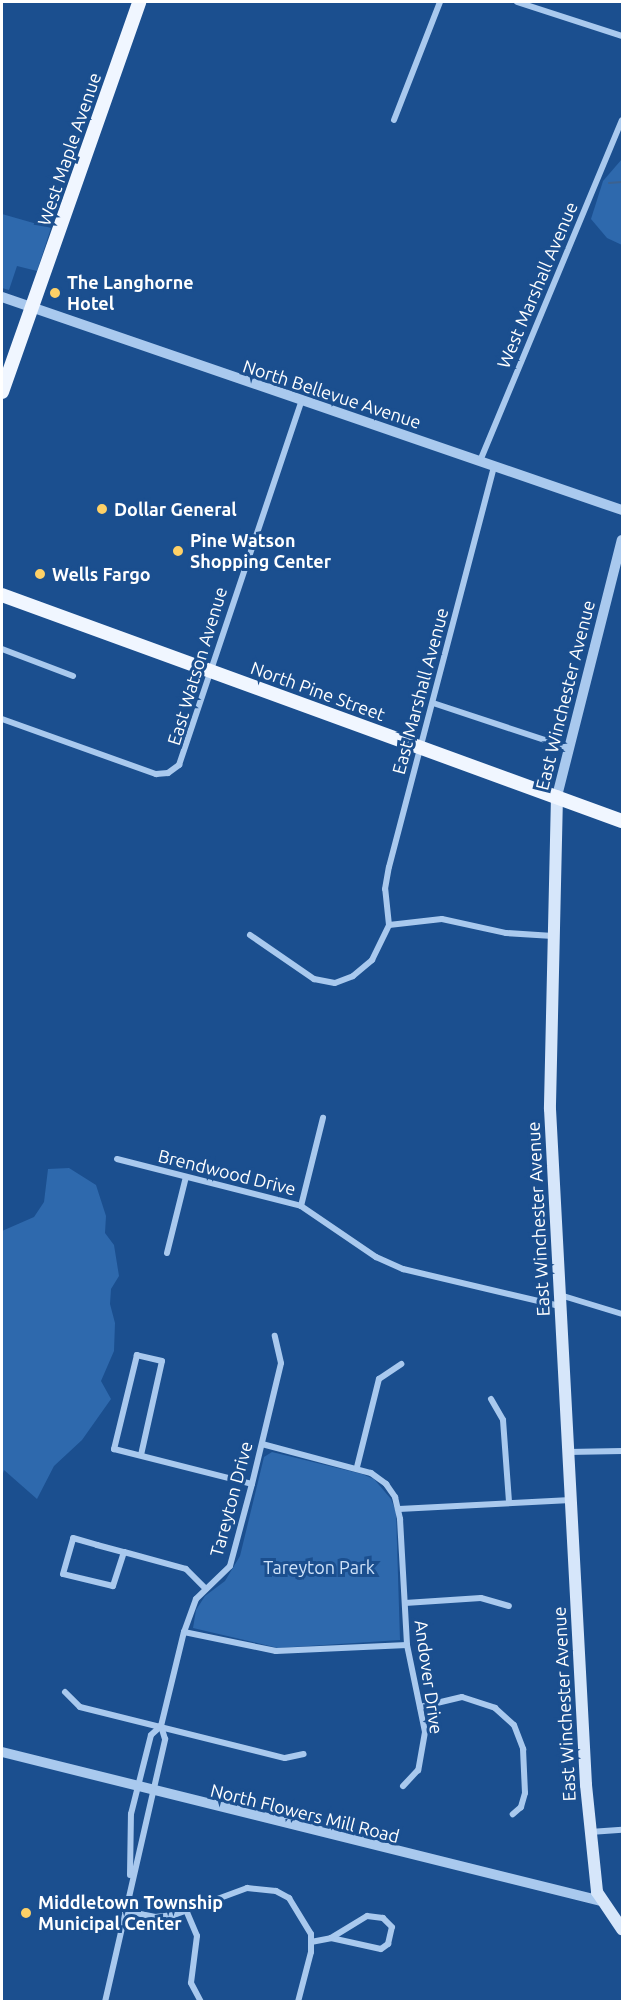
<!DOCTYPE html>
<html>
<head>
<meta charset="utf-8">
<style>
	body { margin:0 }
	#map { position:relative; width:624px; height:2003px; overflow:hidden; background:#1b4f8f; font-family:Ubuntu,sans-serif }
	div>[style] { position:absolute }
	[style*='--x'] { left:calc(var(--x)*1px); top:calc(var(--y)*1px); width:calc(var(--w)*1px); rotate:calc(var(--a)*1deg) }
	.green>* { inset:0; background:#2e69ad }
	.stream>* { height:2px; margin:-1px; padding:0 1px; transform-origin:1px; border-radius:1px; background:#3c6290 }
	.minor>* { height:6px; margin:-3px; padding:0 3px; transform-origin:3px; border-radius:3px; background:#a9c9ee }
	.tertiary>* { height:10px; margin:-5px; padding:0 5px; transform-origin:5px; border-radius:5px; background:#a9c9ee }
	.secondary>* { height:12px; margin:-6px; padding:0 6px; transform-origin:6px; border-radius:6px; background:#d6e6fa }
	.primary>* { height:14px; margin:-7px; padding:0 7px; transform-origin:7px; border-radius:7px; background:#f0f6ff }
	.dots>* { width:16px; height:16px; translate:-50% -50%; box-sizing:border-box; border:3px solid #1b4f8f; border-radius:50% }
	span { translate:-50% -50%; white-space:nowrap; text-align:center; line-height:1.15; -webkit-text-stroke:6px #1b4f8f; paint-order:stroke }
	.street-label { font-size:18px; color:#fff }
	.poi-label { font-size:18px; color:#fff; font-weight:700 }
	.left { translate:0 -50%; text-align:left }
	.park-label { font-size:18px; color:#cfe3fa }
	.frame { position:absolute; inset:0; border:3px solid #fff; pointer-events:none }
</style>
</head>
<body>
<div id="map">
	<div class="green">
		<div style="clip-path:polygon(622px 159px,622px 245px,607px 238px,591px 219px,603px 181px)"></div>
		<div style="clip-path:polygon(2px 214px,51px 228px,37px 271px,17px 266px,9px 290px,2px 288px)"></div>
		<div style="clip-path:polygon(69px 1168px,96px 1185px,106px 1216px,105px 1233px,114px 1245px,119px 1276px,111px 1289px,110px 1304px,115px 1323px,114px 1351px,101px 1381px,111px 1399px,82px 1440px,54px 1466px,37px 1499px,4px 1470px,2px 1477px,2px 1231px,34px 1217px,44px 1202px,48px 1169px)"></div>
		<div style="clip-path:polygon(272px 1452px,362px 1474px,374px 1479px,391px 1499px,396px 1512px,400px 1640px,278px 1648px,193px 1628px,196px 1610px,205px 1596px,225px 1581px,240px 1556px,264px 1457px)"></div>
	</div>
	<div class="stream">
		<div style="--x:609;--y:183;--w:13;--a:-4"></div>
	</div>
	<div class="minor">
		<div style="--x:517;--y:2;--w:110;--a:17.9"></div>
		<div style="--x:394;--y:120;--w:127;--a:-68.7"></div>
		<div style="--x:480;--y:461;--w:369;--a:-67.4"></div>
		<div style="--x:2;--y:649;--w:76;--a:20.8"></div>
		<div style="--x:433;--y:703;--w:143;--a:18.3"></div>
		<div style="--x:2;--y:719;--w:164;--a:19.7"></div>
		<div style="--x:156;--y:774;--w:12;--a:-5"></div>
		<div style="--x:168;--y:773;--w:14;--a:-36"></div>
		<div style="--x:179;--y:765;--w:385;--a:-71.4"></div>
		<div style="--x:389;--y:925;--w:36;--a:-96"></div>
		<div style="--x:385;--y:889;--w:22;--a:-80"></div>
		<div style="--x:389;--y:867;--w:415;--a:-75.3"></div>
		<div style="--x:250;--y:935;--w:78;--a:34.5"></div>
		<div style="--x:314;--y:979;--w:21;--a:11"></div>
		<div style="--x:335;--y:983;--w:19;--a:-21"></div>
		<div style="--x:353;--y:976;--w:25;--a:-40"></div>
		<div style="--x:372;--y:960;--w:39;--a:-64"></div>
		<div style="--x:389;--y:925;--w:53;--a:-6.5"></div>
		<div style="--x:442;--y:919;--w:66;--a:12.3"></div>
		<div style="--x:506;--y:933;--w:47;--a:3.7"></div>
		<div style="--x:117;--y:1159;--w:190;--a:14.3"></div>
		<div style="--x:301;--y:1206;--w:91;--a:34.2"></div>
		<div style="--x:376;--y:1257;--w:30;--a:24"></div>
		<div style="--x:403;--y:1269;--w:161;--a:13.3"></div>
		<div style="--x:301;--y:1206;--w:91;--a:-76"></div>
		<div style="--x:167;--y:1253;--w:78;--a:-76"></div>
		<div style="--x:560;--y:1295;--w:65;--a:17"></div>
		<div style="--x:491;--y:1399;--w:24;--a:60"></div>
		<div style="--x:503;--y:1420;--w:82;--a:85.8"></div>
		<div style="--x:262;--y:1444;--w:113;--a:14.9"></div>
		<div style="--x:371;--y:1473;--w:19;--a:36"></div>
		<div style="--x:386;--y:1484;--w:16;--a:55"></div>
		<div style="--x:395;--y:1497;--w:23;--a:77"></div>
		<div style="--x:400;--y:1519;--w:126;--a:86.8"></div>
		<div style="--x:407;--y:1645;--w:89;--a:78.3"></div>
		<div style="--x:425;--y:1732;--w:39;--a:100"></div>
		<div style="--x:418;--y:1770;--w:22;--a:133"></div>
		<div style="--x:568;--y:1452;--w:54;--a:-1.1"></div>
		<div style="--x:141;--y:1455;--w:96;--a:-77.4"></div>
		<div style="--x:162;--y:1361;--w:26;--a:-167"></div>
		<div style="--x:137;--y:1355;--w:97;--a:103.7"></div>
		<div style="--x:114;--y:1449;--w:142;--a:14.2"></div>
		<div style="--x:357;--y:1467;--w:91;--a:-76"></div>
		<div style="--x:379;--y:1379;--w:27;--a:-34"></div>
		<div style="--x:399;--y:1509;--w:172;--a:-3"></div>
		<div style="--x:124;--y:1552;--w:36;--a:108"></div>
		<div style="--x:113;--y:1586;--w:51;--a:-166.5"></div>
		<div style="--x:63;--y:1574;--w:37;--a:-74"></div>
		<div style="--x:73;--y:1538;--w:25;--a:16"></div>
		<div style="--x:97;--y:1545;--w:28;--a:15"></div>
		<div style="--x:124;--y:1552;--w:64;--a:15.3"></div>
		<div style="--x:186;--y:1569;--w:28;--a:45"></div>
		<div style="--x:405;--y:1603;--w:76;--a:-3.8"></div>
		<div style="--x:481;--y:1598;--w:29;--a:16"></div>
		<div style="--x:184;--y:1632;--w:94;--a:11.7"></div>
		<div style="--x:276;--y:1651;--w:131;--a:-2.6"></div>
		<div style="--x:65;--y:1692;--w:21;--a:45"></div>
		<div style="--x:80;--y:1707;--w:211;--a:14"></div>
		<div style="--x:285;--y:1758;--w:19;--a:-12"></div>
		<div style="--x:420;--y:1707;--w:43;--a:-13.4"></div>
		<div style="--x:462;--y:1697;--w:35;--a:18"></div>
		<div style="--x:495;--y:1708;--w:25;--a:42"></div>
		<div style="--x:514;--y:1725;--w:26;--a:69"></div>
		<div style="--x:523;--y:1749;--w:44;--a:87.4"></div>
		<div style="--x:525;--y:1793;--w:15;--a:106"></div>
		<div style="--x:521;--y:1807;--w:11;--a:139"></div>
		<div style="--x:590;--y:1832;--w:32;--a:-4"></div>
		<div style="--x:130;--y:1875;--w:61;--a:-89.1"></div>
		<div style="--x:131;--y:1814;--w:81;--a:-75.8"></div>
		<div style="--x:151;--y:1735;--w:13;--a:-42"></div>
		<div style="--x:186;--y:1910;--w:28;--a:67"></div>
		<div style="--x:197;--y:1936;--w:47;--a:97.3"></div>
		<div style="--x:191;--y:1983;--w:21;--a:62"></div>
		<div style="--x:125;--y:1911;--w:31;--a:11"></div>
		<div style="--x:155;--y:1917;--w:19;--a:-6"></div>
		<div style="--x:174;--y:1915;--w:78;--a:-20.3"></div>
		<div style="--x:247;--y:1888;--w:29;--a:6"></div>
		<div style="--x:276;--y:1891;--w:15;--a:28"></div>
		<div style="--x:289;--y:1898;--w:42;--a:58.6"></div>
		<div style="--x:311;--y:1934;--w:18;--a:90"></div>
		<div style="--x:311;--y:1952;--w:52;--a:104.6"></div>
		<div style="--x:311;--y:1942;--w:20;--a:-11"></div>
		<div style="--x:331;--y:1938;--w:51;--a:12.4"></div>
		<div style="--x:381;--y:1949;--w:9;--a:-36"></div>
		<div style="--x:388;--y:1944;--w:17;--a:-77"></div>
		<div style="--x:392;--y:1927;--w:13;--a:-135"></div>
		<div style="--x:383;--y:1918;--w:16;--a:-173"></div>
		<div style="--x:367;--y:1916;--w:42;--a:148.6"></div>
		<div style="--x:105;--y:2002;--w:270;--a:-77.1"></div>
		<div style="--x:165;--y:1739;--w:14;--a:-107"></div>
		<div style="--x:161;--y:1726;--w:97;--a:-76.3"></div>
		<div style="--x:184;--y:1632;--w:35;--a:-70"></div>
		<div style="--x:196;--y:1599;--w:47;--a:-44.1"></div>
		<div style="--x:230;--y:1566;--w:85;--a:-75"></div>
		<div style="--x:252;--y:1484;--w:124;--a:-76.5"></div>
		<div style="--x:281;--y:1363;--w:28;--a:-103"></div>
	</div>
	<div class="tertiary">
		<div style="--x:2;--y:297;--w:656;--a:18.96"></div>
		<div style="--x:557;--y:796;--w:264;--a:-75.8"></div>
		<div style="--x:2;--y:1752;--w:617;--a:13.97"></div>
	</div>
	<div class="secondary">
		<div style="--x:557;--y:796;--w:313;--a:91.3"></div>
		<div style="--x:550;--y:1109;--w:677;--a:86.95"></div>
		<div style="--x:586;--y:1785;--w:108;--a:84.1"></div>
		<div style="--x:597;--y:1892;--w:45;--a:56"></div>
	</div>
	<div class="primary">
		<div style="--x:2;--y:392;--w:413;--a:-70.6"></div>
		<div style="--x:2;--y:595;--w:660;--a:20.03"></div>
	</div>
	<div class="dots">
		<div style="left:55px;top:293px;background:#ffd166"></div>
		<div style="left:102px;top:509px;background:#ffd166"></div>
		<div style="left:178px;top:551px;background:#ffd166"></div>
		<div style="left:40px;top:574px;background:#ffd166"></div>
		<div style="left:26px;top:1913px;background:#ffd166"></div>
	</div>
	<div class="street-label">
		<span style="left:69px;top:149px;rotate:-71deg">West Maple Avenue</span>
		<span style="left:537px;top:285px;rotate:-67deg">West Marshall Avenue</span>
		<span style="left:332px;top:394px;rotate:18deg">North Bellevue Avenue</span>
		<span style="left:197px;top:666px;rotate:-73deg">East Watson Avenue</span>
		<span style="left:318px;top:691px;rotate:20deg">North Pine Street</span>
		<span style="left:420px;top:691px;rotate:-75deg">East Marshall Avenue</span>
		<span style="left:565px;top:695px;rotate:-76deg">East Winchester Avenue</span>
		<span style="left:227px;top:1172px;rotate:14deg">Brendwood Drive</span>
		<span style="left:538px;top:1219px;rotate:-93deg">East Winchester Avenue</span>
		<span style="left:231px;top:1499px;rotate:-75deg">Tareyton Drive</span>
		<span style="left:429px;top:1677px;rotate:82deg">Andover Drive</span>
		<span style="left:564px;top:1704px;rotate:-93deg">East Winchester Avenue</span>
		<span style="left:305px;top:1813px;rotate:14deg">North Flowers Mill Road</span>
	</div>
	<div class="poi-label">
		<span class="left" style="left:67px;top:293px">The Langhorne<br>Hotel</span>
		<span class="left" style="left:114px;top:509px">Dollar General</span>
		<span class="left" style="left:190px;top:551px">Pine Watson<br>Shopping Center</span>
		<span class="left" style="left:52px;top:574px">Wells Fargo</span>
		<span class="left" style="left:38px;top:1913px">Middletown Township<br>Municipal Center</span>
	</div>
	<div class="park-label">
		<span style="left:319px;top:1567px">Tareyton Park</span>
	</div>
	<div class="frame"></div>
</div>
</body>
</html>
